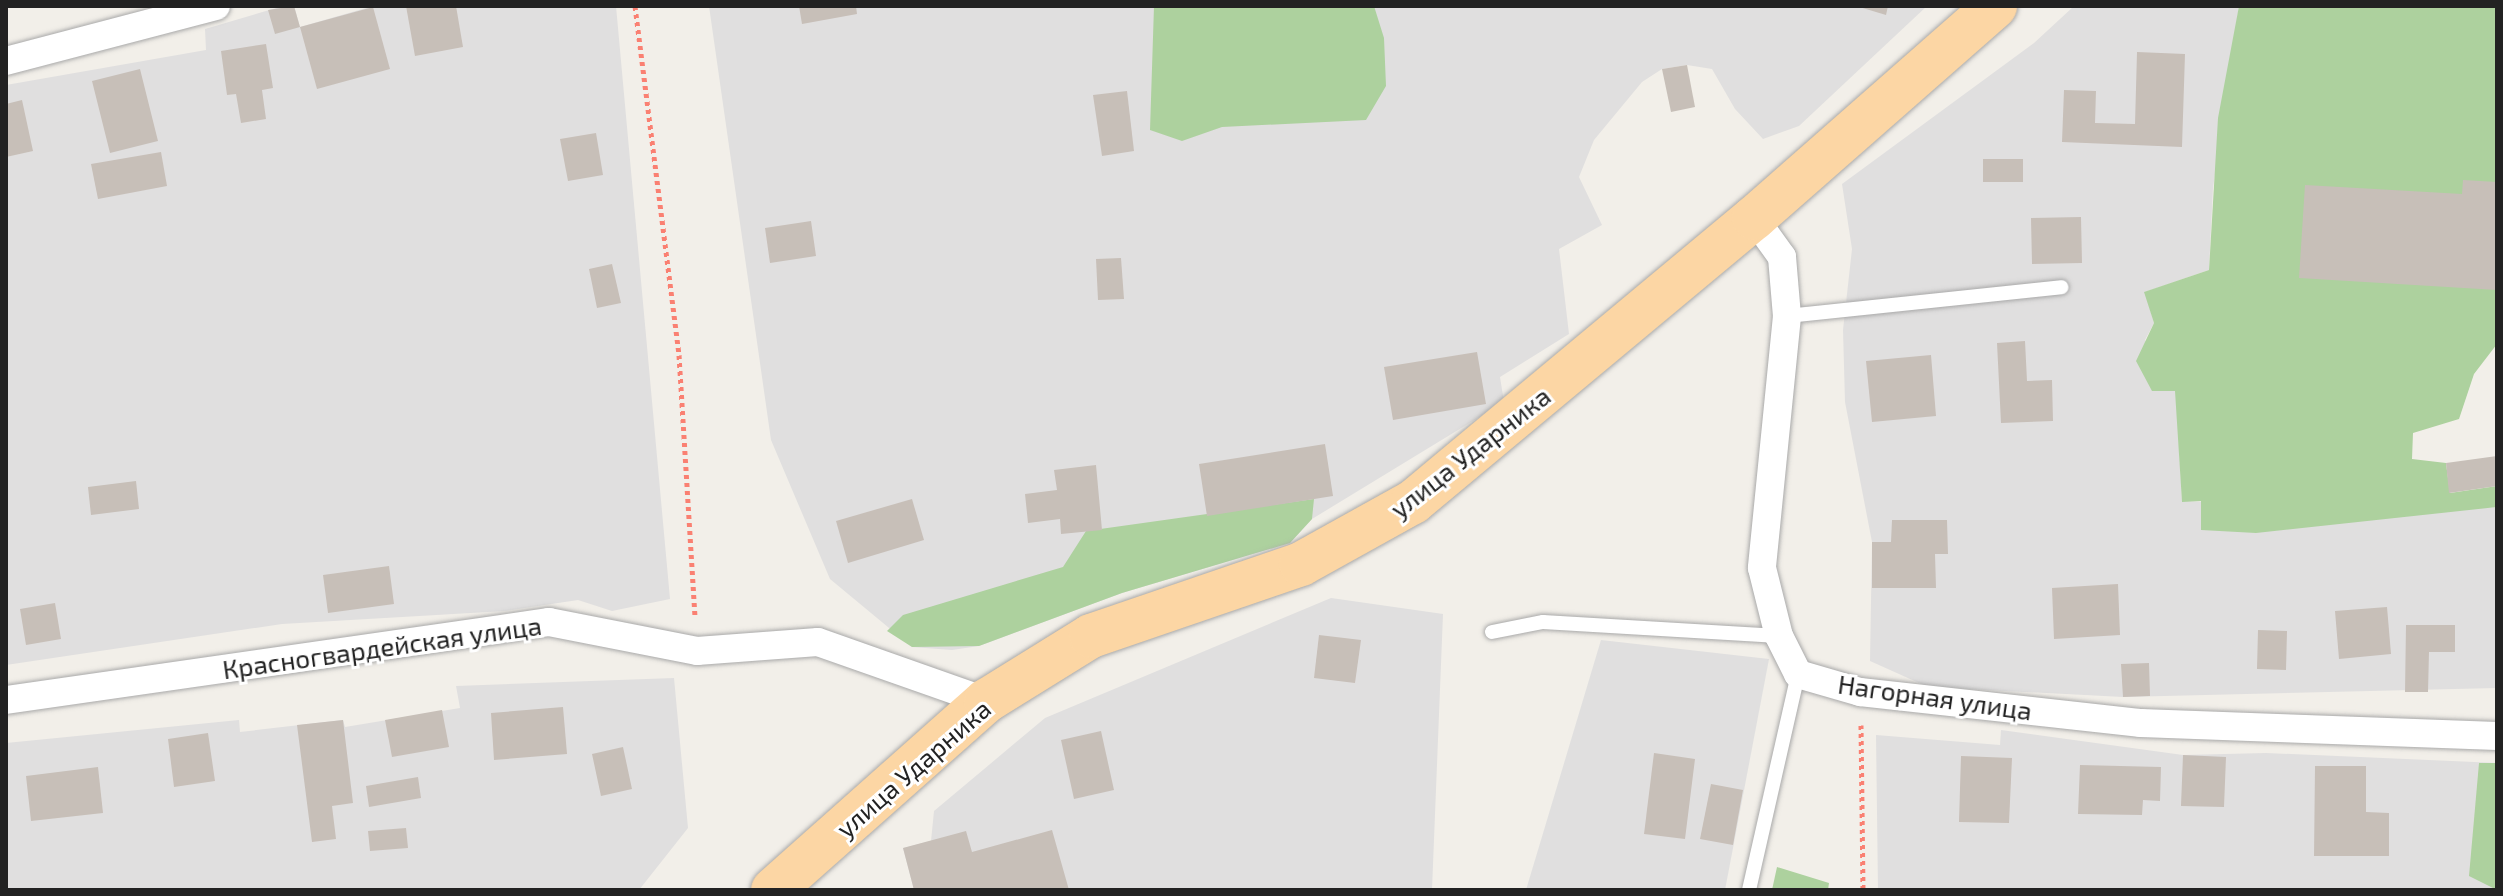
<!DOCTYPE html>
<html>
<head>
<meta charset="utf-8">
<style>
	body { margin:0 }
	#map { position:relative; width:2503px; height:896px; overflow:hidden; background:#f2efe9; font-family:"Exo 2",sans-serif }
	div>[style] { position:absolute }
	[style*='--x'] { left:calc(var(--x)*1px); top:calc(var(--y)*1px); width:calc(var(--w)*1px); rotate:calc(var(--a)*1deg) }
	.residential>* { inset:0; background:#e0dfdf }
	.forest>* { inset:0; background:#add19e }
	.building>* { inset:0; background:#c7bfb8 }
	.path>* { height:5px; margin-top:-2.5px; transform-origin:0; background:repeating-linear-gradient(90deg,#fa8072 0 4px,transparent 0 8px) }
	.roads { filter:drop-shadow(0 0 2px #a9a9a9) drop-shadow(0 0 2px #a9a9a9) }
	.lane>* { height:14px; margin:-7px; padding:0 7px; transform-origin:7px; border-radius:7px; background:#fff }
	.street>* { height:28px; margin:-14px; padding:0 14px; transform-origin:14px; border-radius:14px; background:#fff }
	.primary>* { height:44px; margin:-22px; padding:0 22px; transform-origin:22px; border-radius:22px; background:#fcd6a4 }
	span { translate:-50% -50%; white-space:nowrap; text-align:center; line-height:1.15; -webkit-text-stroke:6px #fff; paint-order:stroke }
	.street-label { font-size:26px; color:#222 }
	.frame { position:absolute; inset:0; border:8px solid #222; pointer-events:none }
</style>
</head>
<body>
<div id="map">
	<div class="residential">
		<div style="clip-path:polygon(283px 6px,294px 6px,300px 27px,373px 6px,616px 6px,670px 599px,612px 611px,578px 600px,505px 611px,282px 624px,6px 665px,6px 85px,206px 50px,205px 29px)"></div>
		<div style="clip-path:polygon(709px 6px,1927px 6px,1799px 126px,1763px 139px,1735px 109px,1712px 69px,1687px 65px,1662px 69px,1642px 82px,1594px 140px,1579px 177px,1602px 225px,1559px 249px,1569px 334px,1500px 377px,1504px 402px,1312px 519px,1290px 543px,1122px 593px,979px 646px,952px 650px,912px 647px,830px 579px,771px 440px)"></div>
		<div style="clip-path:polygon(2239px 6px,2213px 188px,2209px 270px,2145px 292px,2154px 323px,2145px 340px,2176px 391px,2182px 501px,2449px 510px,2497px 507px,2497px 688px,2123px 697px,1928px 687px,1870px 661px,1872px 542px,1845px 402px,1843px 330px,1852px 249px,1842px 184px,2034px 43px,2073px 7px)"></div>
		<div style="clip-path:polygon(1331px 598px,1443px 614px,1432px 890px,914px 890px,903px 848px,931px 841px,934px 811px,1045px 718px)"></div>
		<div style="clip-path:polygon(1601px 640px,1769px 659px,1725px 890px,1526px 890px)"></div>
		<div style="clip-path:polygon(674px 678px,688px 828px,639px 890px,6px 890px,6px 743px,239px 720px,240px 732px,343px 720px,345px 727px,460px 708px,456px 686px)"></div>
		<div style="clip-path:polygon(2001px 730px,2183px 755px,2266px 753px,2497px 763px,2497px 890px,1878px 890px,1876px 735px,2000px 745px)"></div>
	</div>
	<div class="forest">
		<div style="clip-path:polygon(1154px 6px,1374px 6px,1384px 38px,1386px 86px,1366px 120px,1222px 127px,1182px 141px,1150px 130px)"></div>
		<div style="clip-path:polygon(2239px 6px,2497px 6px,2497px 344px,2474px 374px,2459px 419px,2413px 433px,2412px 459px,2446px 463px,2450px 493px,2497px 486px,2497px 507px,2256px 533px,2201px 530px,2201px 501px,2182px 502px,2175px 391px,2152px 391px,2136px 361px,2154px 323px,2144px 292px,2209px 270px,2218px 118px)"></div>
		<div style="clip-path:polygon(1314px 499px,1312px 519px,1290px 543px,1122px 593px,979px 646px,912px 647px,887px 631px,903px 615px,1063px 567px,1086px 531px)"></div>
		<div style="clip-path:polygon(2479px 763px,2497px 763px,2497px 890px,2469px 876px)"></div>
		<div style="clip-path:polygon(1777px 867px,1829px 883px,1828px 890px,1772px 890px)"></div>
	</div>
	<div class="building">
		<div style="clip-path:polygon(294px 6px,300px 27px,275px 34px,268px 10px)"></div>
		<div style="clip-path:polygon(406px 6px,456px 6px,463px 47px,415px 56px)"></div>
		<div style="clip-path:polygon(799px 6px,856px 6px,857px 14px,802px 24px)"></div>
		<div style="clip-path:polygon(1856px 6px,1888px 6px,1886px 15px)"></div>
		<div style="clip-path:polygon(373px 7px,390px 69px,317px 89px,300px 27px)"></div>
		<div style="clip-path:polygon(266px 44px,273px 88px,262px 90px,266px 119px,241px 123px,236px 94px,227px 95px,221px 51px)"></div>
		<div style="clip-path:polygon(2137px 52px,2185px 54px,2182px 147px,2062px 142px,2064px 90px,2096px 91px,2095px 123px,2135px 124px)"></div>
		<div style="clip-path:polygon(1687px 65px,1695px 107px,1671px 112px,1662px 69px)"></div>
		<div style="clip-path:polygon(140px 69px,158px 141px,110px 153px,92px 81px)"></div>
		<div style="clip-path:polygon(1127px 91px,1134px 151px,1102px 156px,1093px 95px)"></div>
		<div style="clip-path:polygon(22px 100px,33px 151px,6px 157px,6px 104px)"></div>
		<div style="clip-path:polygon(596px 133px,603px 175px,568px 181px,560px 139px)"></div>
		<div style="clip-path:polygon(161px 152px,167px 186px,98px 199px,91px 164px)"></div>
		<div style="clip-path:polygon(1983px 159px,2023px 159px,2023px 182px,1983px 182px)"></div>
		<div style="clip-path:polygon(2463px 180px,2497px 182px,2497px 290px,2299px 278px,2305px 185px,2462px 194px)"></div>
		<div style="clip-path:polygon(2081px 217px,2082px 263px,2032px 264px,2031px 218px)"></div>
		<div style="clip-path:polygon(811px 221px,816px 256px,770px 263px,765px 228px)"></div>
		<div style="clip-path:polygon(1121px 258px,1124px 299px,1098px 300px,1096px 259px)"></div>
		<div style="clip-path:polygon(612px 264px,621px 303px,597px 308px,589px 269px)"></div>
		<div style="clip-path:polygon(2025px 341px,2027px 381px,2052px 380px,2053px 421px,2001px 423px,1997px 343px)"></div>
		<div style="clip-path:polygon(1477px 352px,1486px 404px,1393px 420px,1384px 367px)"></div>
		<div style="clip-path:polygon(1931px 355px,1936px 416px,1872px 422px,1866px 361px)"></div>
		<div style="clip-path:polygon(1325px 444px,1333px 496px,1207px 516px,1199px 464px)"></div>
		<div style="clip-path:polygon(2497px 456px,2497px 486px,2449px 493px,2446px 463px)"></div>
		<div style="clip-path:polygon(1096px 465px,1102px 530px,1061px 534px,1060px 519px,1028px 523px,1025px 494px,1057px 490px,1054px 470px)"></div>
		<div style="clip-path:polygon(136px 481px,139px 509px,91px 515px,88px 487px)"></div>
		<div style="clip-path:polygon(912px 499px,924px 540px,848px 563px,836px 521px)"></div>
		<div style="clip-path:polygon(1892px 520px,1947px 520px,1948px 554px,1935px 554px,1936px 588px,1872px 588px,1872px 542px,1891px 542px)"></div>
		<div style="clip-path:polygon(389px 566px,394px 604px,328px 613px,323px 575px)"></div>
		<div style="clip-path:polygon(2118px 584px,2120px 635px,2054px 639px,2052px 588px)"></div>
		<div style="clip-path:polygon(55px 603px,61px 639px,26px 645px,20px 609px)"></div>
		<div style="clip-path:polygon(2387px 607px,2391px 654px,2339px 659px,2335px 611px)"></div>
		<div style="clip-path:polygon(2406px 625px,2455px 625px,2455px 652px,2429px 652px,2428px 692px,2405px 692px)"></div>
		<div style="clip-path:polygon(2258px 630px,2287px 631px,2286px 670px,2257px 669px)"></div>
		<div style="clip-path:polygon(1319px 635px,1361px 640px,1355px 683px,1314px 678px)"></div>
		<div style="clip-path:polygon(2149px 663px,2150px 696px,2123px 697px,2121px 664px)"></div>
		<div style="clip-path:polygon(563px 707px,567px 754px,494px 760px,491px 713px)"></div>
		<div style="clip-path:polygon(442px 710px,449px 747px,392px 757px,385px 720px)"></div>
		<div style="clip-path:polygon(343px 720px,353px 803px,332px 806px,336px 839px,312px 842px,297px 725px)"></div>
		<div style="clip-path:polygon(1101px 731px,1114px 790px,1074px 799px,1061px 740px)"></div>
		<div style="clip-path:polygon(208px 733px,215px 781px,174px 787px,168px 739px)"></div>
		<div style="clip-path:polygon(623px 747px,632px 789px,601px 796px,592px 754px)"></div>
		<div style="clip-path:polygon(1654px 753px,1695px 759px,1685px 839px,1644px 834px)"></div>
		<div style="clip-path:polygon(2183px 755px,2226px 757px,2224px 807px,2181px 806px)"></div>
		<div style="clip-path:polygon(1961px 756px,2012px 758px,2009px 823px,1959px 822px)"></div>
		<div style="clip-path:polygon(2080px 765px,2161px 767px,2160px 801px,2143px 800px,2142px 815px,2078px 814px)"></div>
		<div style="clip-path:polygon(2315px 766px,2366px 766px,2366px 812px,2389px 813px,2389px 856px,2314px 856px)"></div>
		<div style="clip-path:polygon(98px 767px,103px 813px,31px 821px,26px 776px)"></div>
		<div style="clip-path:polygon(418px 777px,421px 798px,369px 807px,366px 786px)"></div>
		<div style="clip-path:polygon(1711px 784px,1743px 790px,1733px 845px,1700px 839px)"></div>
		<div style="clip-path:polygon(406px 828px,408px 848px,370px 851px,368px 831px)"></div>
		<div style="clip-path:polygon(1052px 830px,1069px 890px,914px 890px,903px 848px,966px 831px,972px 852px)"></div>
	</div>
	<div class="path">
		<div style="--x:635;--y:6;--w:352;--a:82.8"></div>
		<div style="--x:679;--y:355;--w:263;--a:86.5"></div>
		<div style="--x:1861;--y:725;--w:165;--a:89.3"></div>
	</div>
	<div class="roads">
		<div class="lane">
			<div style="--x:1787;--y:316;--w:276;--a:-6"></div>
			<div style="--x:1492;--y:632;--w:52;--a:-11.1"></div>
			<div style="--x:1543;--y:622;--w:236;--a:3.4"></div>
			<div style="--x:1749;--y:890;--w:221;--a:-77.2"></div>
		</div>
		<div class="street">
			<div style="--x:6;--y:61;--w:217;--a:-14.7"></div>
			<div style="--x:1754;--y:218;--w:48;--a:54.3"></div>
			<div style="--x:1782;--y:257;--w:59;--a:85.2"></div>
			<div style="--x:1787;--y:316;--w:253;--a:95.7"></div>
			<div style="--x:1762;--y:568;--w:70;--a:76"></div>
			<div style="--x:1779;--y:636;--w:42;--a:63.4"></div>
			<div style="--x:1798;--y:674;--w:65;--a:16.2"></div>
			<div style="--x:1860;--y:692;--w:283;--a:6.3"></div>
			<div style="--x:2141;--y:723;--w:356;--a:2.1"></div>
			<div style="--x:6;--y:700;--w:549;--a:-8.17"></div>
			<div style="--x:549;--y:622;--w:151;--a:11.1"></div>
			<div style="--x:697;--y:651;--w:121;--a:-4.3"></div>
			<div style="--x:818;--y:642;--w:178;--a:19.4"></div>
		</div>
		<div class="primary">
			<div style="--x:773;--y:890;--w:285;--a:-41.6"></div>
			<div style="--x:986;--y:701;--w:123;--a:-31.8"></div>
			<div style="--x:1091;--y:636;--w:222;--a:-18.9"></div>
			<div style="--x:1301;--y:564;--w:128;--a:-29"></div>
			<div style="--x:1413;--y:502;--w:444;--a:-39.8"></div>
			<div style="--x:1754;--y:218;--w:321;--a:-41.3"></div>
		</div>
	</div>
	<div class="street-label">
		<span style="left:1470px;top:452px;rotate:-38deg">улица Ударника</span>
		<span style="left:382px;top:647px;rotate:-8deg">Красногвардейская улица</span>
		<span style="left:1935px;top:697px;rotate:8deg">Нагорная улица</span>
		<span style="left:913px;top:768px;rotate:-41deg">улица Ударника</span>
	</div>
	<div class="frame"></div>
</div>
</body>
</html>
